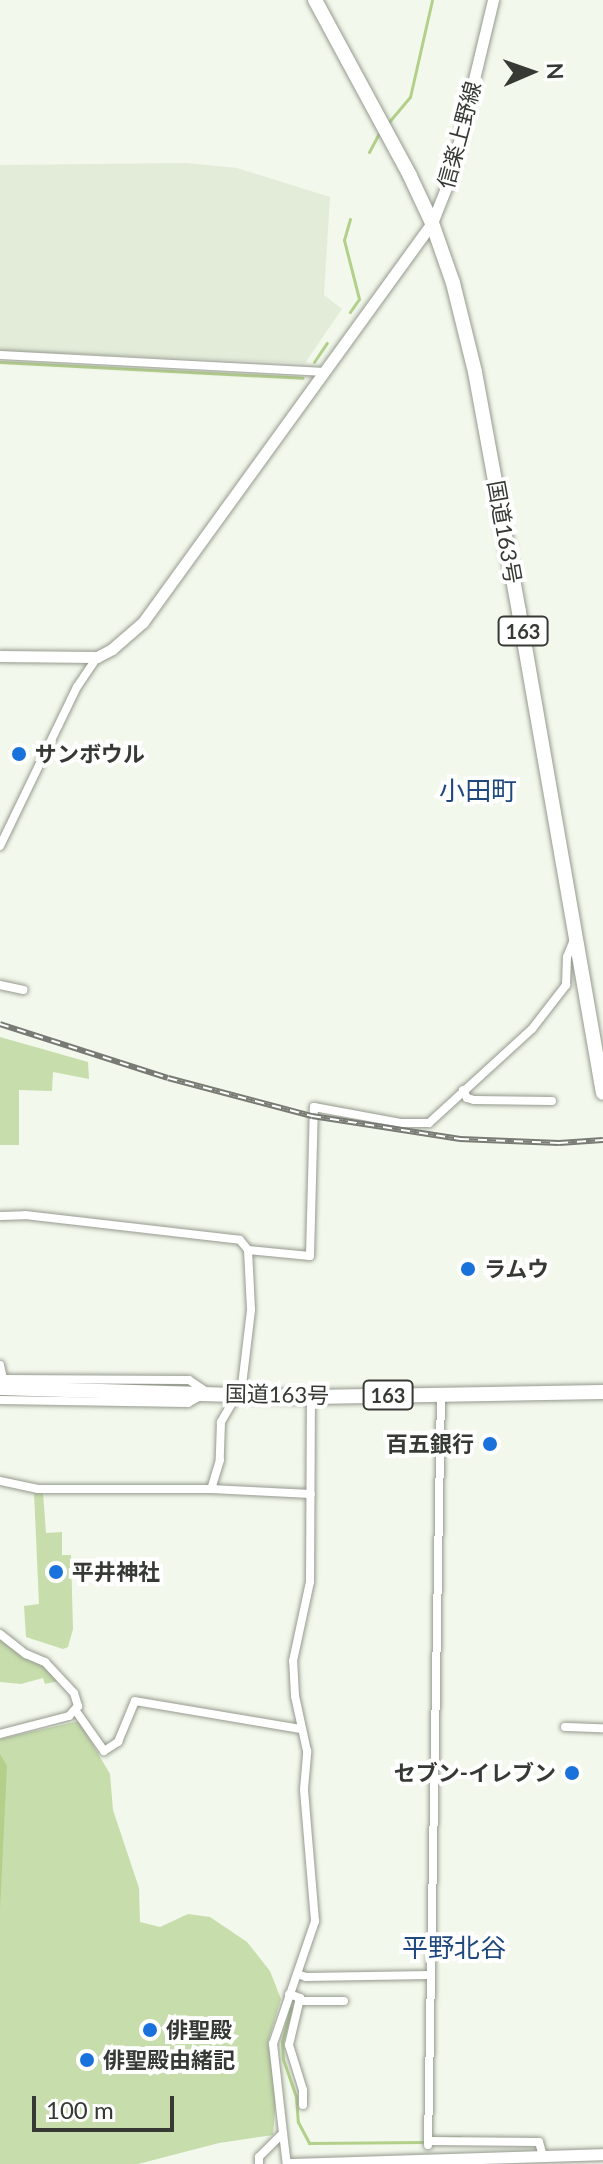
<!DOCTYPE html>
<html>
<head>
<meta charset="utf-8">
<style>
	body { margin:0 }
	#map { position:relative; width:603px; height:2164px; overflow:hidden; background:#f2f8eb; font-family:Lato,"Noto Sans JP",sans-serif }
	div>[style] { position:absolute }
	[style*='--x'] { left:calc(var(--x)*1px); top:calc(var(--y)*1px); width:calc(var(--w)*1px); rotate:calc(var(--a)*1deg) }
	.built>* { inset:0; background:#e3ecd9 }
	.green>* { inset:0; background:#c7ddac }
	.water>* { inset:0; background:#b3d08a }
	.stream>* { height:3px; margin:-1.5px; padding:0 1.5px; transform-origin:1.5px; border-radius:1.5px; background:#b3d08a }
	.roads { filter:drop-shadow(0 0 2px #959a8f) drop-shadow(0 0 2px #959a8f) }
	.street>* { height:8px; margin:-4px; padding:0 4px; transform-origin:4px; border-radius:4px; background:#fff }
	.secondary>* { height:11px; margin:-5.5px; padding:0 5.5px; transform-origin:5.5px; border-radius:5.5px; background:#fff }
	.highway>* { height:14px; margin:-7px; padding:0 7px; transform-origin:7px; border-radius:7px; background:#fff }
	.rail>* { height:6px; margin-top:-3px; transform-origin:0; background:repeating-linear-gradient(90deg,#fff 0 9px,#777b74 0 18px); box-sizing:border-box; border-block:2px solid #777b74 }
	.dots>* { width:22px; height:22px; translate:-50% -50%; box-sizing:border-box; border:4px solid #fff; border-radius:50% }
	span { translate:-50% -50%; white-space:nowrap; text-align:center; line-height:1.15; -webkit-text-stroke:8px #fff; paint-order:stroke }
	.shield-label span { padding:2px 6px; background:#fff; border:2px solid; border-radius:6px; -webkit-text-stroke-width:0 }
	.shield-label { font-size:20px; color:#363934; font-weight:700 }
	.street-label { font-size:22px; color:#363934 }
	.poi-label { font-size:22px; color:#363934; font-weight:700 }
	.left { translate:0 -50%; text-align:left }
	.right { translate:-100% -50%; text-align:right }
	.quarter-label { font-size:26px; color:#1f487c }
	.north { position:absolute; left:491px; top:32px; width:80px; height:80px; -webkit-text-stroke:6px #fff; paint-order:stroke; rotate:88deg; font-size:22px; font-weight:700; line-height:32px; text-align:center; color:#363934 }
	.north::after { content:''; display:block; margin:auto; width:28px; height:36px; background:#363934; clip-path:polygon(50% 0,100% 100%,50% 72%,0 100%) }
	.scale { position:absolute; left:32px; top:2096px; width:142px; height:36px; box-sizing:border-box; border:4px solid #363934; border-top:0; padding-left:10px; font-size:24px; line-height:28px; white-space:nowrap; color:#363934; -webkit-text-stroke:6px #fff; paint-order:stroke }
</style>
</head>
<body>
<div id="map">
	<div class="built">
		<div style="clip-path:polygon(187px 163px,237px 168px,330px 197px,324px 295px,342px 309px,305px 363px,0 351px,0 165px)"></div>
	</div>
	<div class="green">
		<div style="clip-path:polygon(0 1037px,88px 1062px,89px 1079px,53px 1072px,52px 1091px,19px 1090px,19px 1145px,0 1145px)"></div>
		<div style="clip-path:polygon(34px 1492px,43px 1492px,46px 1533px,62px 1532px,62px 1555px,71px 1555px,73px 1629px,68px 1647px,63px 1649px,26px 1637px,24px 1606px,39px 1604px)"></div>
		<div style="clip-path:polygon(0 1637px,44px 1666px,59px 1681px,45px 1684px,43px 1678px,21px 1684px,0 1682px)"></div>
		<div style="clip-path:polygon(79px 1721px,110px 1774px,113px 1810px,139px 1888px,140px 1922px,160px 1927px,188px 1914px,210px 1917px,247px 1942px,270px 1971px,281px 1999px,268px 2042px,276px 2099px,273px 2135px,219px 2143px,138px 2164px,0 2164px,0 1739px)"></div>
	</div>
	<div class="water">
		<div style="clip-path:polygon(0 1754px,7px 1766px,0 1910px)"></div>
	</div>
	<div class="stream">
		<div style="--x:388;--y:123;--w:34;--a:-50"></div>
		<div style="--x:410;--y:97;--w:99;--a:-77.2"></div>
		<div style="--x:369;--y:152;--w:24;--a:-62"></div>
		<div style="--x:350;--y:219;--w:22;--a:106"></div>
		<div style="--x:344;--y:240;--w:61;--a:75.7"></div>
		<div style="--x:359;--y:299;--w:16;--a:125"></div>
		<div style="--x:0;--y:362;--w:303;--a:3"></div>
		<div style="--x:314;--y:362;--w:23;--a:-56"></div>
		<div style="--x:291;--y:2008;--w:34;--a:105"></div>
		<div style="--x:282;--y:2041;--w:18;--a:87"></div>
		<div style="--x:283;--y:2059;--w:39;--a:71"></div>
		<div style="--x:296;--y:2096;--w:26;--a:86"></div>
		<div style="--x:298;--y:2122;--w:24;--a:62"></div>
		<div style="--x:309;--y:2143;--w:115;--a:-0.5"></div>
		<div style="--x:435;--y:2138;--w:25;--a:-2"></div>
	</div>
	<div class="roads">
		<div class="street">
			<div style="--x:0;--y:355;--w:322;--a:3"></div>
			<div style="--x:0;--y:846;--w:177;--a:-64.2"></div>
			<div style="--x:77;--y:687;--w:36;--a:-56"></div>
			<div style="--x:0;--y:985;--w:24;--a:12"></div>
			<div style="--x:463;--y:1090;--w:9;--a:63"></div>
			<div style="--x:467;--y:1098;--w:7;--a:16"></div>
			<div style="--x:474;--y:1100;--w:78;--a:0.7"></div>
			<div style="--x:0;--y:1216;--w:25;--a:-2"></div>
			<div style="--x:25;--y:1215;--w:216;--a:6.6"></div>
			<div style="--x:240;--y:1240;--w:13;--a:51"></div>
			<div style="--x:248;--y:1250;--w:60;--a:87.1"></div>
			<div style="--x:251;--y:1310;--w:77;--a:96.8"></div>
			<div style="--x:242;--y:1386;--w:42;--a:120.3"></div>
			<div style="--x:221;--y:1422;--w:38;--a:92"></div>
			<div style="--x:220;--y:1460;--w:30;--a:107"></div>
			<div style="--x:211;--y:1489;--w:173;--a:180"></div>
			<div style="--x:38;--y:1489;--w:39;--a:-168"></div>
			<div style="--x:248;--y:1250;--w:62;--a:5.5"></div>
			<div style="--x:310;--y:1256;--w:149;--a:-88.5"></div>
			<div style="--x:314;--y:1107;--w:88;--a:10.4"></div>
			<div style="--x:401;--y:1123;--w:28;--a:0"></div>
			<div style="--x:429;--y:1123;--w:139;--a:-42.4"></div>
			<div style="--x:532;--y:1029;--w:56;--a:-52.3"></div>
			<div style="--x:566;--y:985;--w:28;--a:-88"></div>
			<div style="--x:567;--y:957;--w:18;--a:-68"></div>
			<div style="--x:0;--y:1365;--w:14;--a:78"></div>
			<div style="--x:0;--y:1379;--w:189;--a:0.3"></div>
			<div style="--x:189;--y:1380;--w:22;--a:34"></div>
			<div style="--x:207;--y:1392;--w:22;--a:150"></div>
			<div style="--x:188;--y:1403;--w:188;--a:-179.1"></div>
			<div style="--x:211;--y:1489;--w:100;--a:2.9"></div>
			<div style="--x:0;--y:1634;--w:33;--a:38"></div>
			<div style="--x:26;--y:1654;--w:21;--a:23"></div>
			<div style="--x:45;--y:1662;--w:42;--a:46.9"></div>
			<div style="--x:74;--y:1693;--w:14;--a:73"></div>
			<div style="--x:78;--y:1706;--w:13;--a:132"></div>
			<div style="--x:69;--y:1716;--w:71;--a:165.4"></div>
			<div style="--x:76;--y:1711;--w:49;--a:55"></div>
			<div style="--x:104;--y:1751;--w:17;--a:-33"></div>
			<div style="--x:118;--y:1742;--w:44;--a:-67.5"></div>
			<div style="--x:135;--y:1701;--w:167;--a:9.6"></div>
			<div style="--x:565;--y:1727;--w:38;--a:2"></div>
			<div style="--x:297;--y:1974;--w:9;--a:18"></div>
			<div style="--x:306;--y:1977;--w:124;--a:-0.9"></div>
			<div style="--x:289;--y:1994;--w:12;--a:20"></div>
			<div style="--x:300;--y:1998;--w:48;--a:103.2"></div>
			<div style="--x:289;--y:2045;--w:47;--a:72.7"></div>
			<div style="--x:303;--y:2090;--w:15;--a:90"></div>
			<div style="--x:299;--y:2001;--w:45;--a:0"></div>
			<div style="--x:283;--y:2133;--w:31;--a:83"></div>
			<div style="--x:430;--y:2141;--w:109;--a:0.5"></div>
			<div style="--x:539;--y:2142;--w:15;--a:74"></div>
			<div style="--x:428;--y:2145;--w:751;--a:-89.01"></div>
			<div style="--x:259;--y:2164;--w:7;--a:-90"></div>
			<div style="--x:259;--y:2157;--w:34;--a:-45"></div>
			<div style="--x:283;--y:2133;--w:90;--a:-96.4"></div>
			<div style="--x:273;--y:2044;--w:130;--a:-71.1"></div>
			<div style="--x:315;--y:1921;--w:132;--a:-94.8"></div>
			<div style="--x:304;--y:1789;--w:38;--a:-85"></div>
			<div style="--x:307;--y:1751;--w:56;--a:-102.3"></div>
			<div style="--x:295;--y:1696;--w:35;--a:-93"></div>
			<div style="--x:293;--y:1661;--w:81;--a:-77.9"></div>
			<div style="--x:310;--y:1582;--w:185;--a:-89.7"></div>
		</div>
		<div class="secondary">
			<div style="--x:0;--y:656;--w:97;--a:0.6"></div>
			<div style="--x:97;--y:657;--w:17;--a:-28"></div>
			<div style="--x:112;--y:649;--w:41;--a:-41.1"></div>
			<div style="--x:143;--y:622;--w:493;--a:-54.1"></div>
			<div style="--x:432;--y:223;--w:52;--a:-68.4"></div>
			<div style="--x:451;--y:175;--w:180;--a:-76.5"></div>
			<div style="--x:289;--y:2164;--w:314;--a:-1.8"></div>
		</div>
		<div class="highway">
			<div style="--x:315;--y:0;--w:200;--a:61.6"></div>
			<div style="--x:410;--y:176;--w:52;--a:64.9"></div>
			<div style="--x:432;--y:223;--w:64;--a:70.7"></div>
			<div style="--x:453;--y:283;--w:92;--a:76.1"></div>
			<div style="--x:475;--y:372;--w:244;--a:79.6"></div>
			<div style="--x:519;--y:612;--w:488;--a:80.1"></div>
			<div style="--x:0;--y:1388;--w:311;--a:1.7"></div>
			<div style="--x:311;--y:1397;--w:292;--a:-1"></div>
		</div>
	</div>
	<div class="rail">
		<div style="--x:0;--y:1024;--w:176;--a:17.8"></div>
		<div style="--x:168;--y:1078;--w:149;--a:14.8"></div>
		<div style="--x:312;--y:1116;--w:150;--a:8.8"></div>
		<div style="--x:460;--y:1139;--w:99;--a:2.3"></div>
		<div style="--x:559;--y:1143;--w:44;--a:-3.9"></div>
	</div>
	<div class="dots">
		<div style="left:19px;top:754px;background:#1972dc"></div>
		<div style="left:468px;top:1269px;background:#1972dc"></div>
		<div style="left:490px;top:1444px;background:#1972dc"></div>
		<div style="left:56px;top:1572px;background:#1972dc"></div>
		<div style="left:572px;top:1773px;background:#1972dc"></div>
		<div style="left:150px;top:2030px;background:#1972dc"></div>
		<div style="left:87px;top:2060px;background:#1972dc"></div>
	</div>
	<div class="shield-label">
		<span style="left:523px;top:631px">163</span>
		<span style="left:388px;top:1395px">163</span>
	</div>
	<div class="street-label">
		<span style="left:459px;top:135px;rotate:-75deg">信楽上野線</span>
		<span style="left:505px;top:532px;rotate:80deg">国道163号</span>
		<span style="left:277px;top:1394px;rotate:1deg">国道163号</span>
	</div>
	<div class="poi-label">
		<span class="left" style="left:35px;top:754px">サンボウル</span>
		<span class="left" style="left:484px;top:1269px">ラムウ</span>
		<span class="right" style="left:474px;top:1444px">百五銀行</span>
		<span class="left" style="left:72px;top:1572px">平井神社</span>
		<span class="right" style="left:556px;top:1773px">セブン-イレブン</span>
		<span class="left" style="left:166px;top:2030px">俳聖殿</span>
		<span class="left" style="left:103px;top:2060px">俳聖殿由緒記</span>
	</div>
	<div class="quarter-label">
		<span style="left:478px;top:791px">小田町</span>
		<span style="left:454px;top:1948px">平野北谷</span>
	</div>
	<div class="north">N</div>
	<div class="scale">100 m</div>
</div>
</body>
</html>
